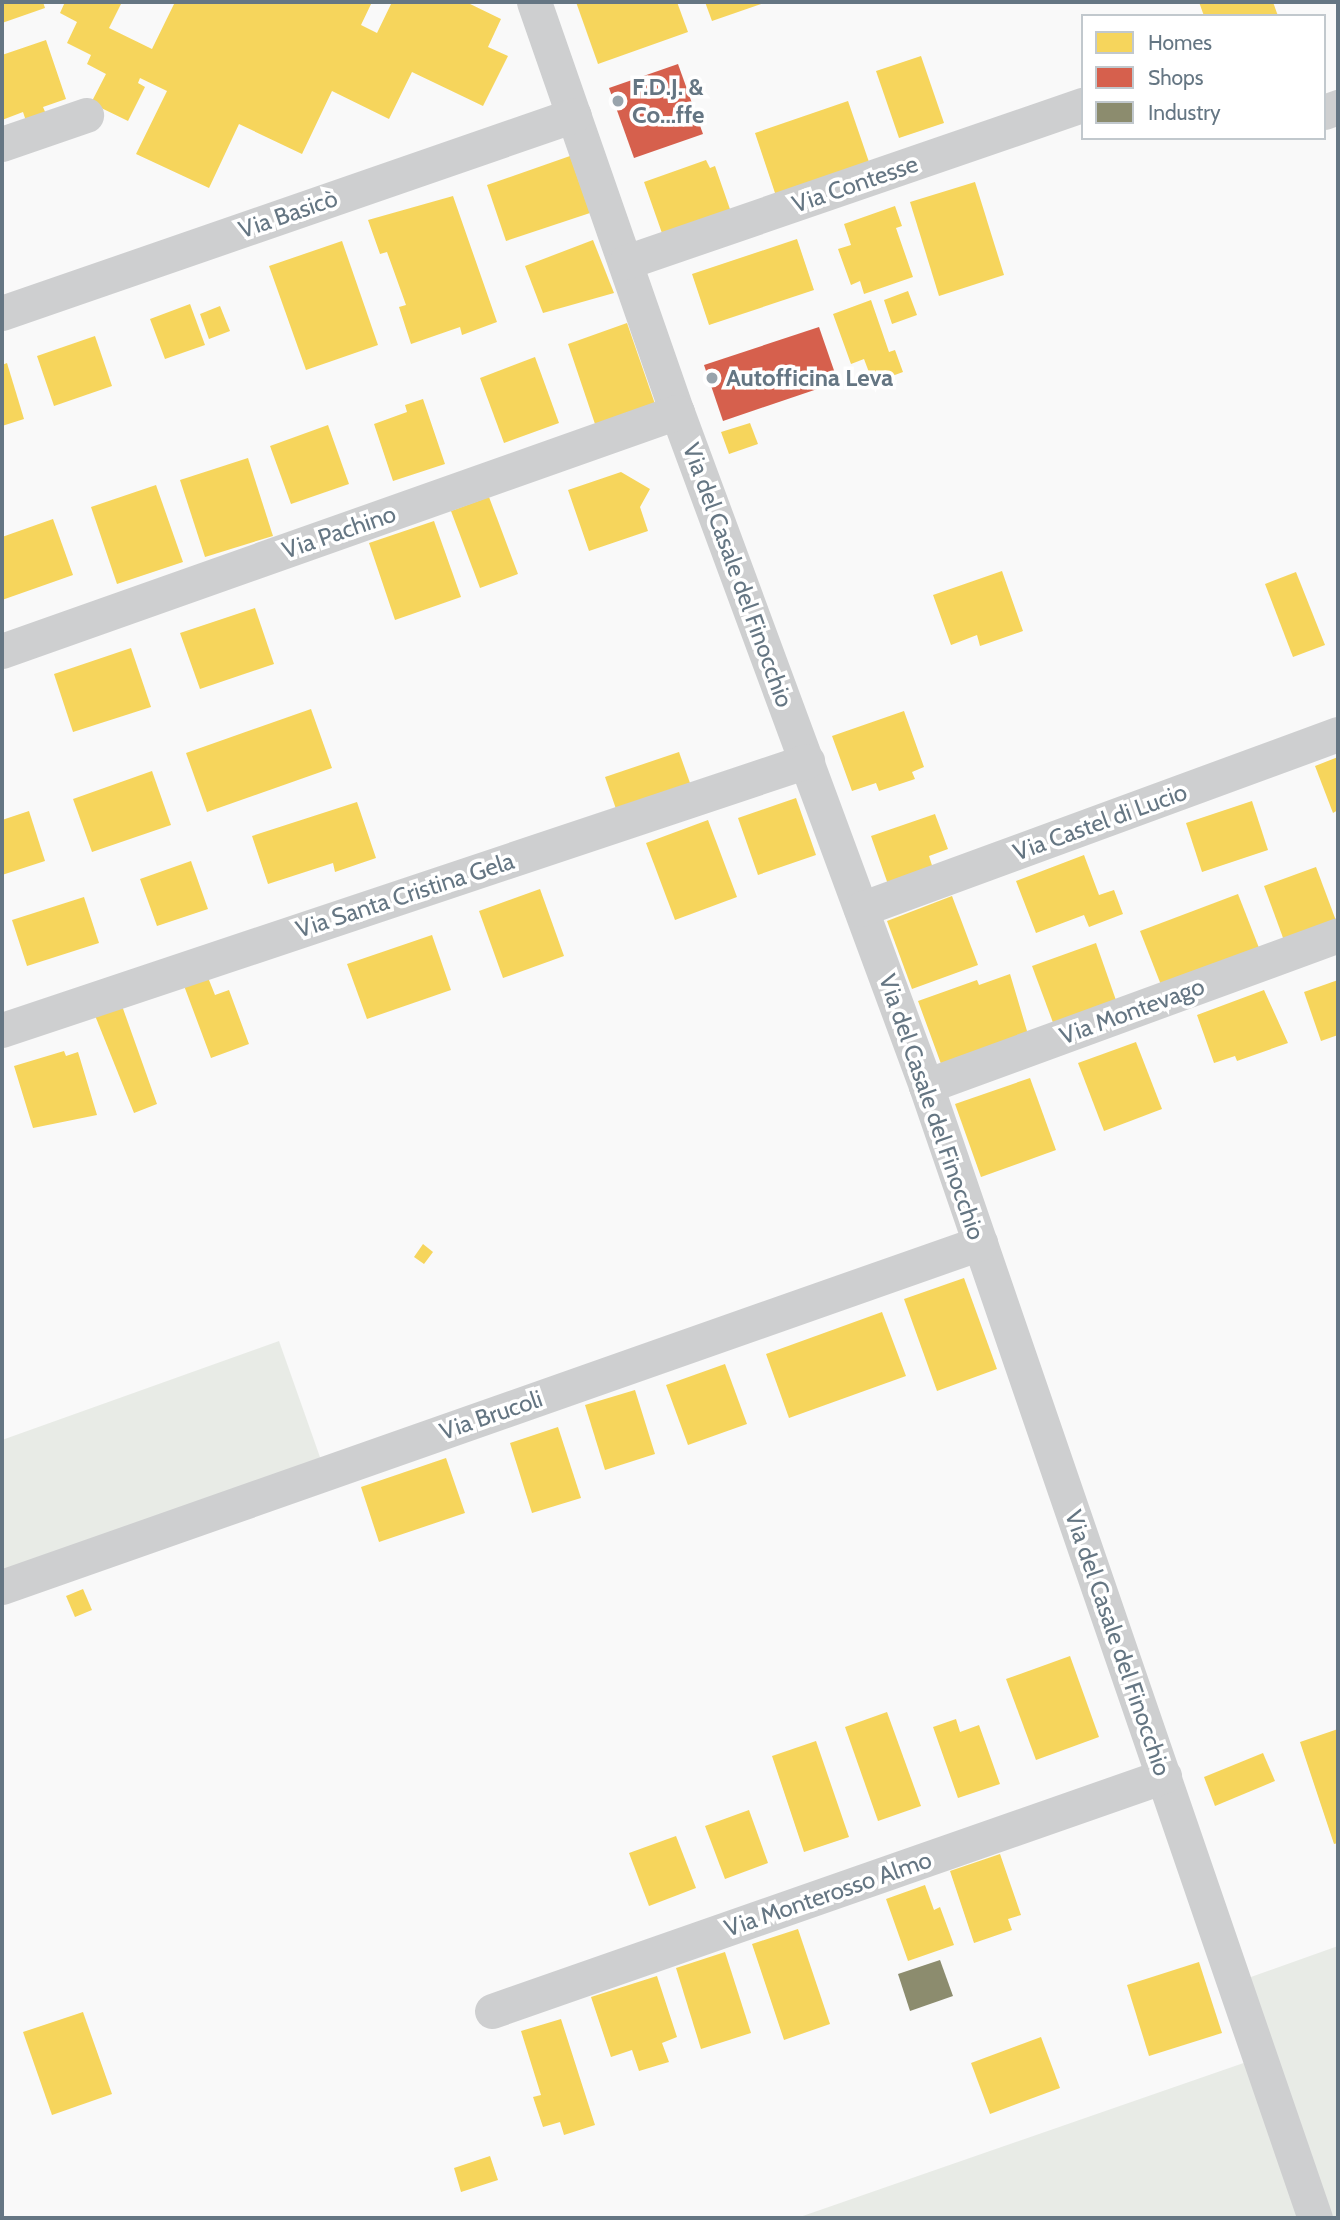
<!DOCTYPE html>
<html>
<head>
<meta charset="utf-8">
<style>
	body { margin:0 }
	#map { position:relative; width:1340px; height:2220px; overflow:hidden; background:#f9f9f9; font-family:Cabin,sans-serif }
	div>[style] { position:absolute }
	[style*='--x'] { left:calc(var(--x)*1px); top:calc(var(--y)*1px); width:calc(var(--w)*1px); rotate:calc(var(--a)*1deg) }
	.green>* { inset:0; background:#e8ebe6 }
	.homes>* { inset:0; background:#f6d55c }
	.shops>* { inset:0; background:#d6604d }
	.industry>* { inset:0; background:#8c8c6e }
	.street>* { height:35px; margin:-17.5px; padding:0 17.5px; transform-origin:17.5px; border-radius:17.5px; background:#cecfd0 }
	.dots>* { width:19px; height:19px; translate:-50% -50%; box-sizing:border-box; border:4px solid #fff; border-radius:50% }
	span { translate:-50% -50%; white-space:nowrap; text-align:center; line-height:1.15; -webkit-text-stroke:7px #fff; paint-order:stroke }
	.poi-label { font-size:24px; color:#657683; font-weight:700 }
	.left { translate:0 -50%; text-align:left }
	.street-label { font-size:24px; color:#657683 }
	.frame { position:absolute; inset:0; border:4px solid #657683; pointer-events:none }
	.legend { position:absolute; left:1081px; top:14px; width:245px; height:126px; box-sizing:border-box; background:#fff; border:2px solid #c1c8cd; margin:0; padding:9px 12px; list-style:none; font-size:21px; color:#657683 }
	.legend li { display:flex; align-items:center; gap:14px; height:35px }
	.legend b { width:35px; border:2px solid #c1c8cd }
</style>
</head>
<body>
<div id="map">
	<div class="green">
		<div style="clip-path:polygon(279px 1341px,321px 1460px,2px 1571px,2px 1440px)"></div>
		<div style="clip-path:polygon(1338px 1946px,1338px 2218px,797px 2218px,1258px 2058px,1234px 1983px)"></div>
	</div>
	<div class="homes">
		<div style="clip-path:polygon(2px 2px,43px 2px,45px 8px,2px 23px)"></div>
		<div style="clip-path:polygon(65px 2px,122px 2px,109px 28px,152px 49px,175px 2px,372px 2px,361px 25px,377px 33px,392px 2px,466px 2px,501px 19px,488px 47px,508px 56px,483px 106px,412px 72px,389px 119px,332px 91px,302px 154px,239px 124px,209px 188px,136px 154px,167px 91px,140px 78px,138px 83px,145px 87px,128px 121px,91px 103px,106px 74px,87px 64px,91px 55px,67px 43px,77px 22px,60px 13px)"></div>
		<div style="clip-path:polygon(576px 2px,677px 2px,688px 32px,598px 64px)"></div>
		<div style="clip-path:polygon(705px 2px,767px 2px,712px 21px)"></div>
		<div style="clip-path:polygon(1199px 2px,1273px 2px,1278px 16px,1204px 16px)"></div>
		<div style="clip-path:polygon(46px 40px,66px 99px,43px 107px,46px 114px,26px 121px,23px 112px,2px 120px,2px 55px)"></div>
		<div style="clip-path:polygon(921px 56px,944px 123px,899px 138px,876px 71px)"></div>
		<div style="clip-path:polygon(848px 101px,870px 165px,776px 196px,755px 133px)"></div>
		<div style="clip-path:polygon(570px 156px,590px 213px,506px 241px,487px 185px)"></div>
		<div style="clip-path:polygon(706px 160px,710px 168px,715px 166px,731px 212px,663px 236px,644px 182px)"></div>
		<div style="clip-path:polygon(975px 182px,1004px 275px,939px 296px,910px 202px)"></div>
		<div style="clip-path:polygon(453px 196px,497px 322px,462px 335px,460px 327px,411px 344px,399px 307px,406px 305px,387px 252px,380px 254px,368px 220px)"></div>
		<div style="clip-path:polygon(895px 206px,902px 226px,896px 228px,913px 277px,864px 294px,860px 281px,851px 285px,838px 249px,851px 245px,844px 224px)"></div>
		<div style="clip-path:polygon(797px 239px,814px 290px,709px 325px,692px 274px)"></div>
		<div style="clip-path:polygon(593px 240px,614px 293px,543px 313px,525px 266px)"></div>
		<div style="clip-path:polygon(342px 241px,378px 345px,306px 370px,269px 266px)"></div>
		<div style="clip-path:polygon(908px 291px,917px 315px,892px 324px,884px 300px)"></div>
		<div style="clip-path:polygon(871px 300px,889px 352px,895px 350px,903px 372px,873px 383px,864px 359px,851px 364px,833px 314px)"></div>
		<div style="clip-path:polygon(190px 304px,205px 345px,165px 359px,150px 319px)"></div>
		<div style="clip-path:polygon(220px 306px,230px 331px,209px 339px,200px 314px)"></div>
		<div style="clip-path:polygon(627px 323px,655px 404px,595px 424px,568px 344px)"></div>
		<div style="clip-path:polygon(95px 336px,112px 386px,54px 406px,37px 356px)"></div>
		<div style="clip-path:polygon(535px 357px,559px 423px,504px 443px,480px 378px)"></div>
		<div style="clip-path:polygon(7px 363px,24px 419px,2px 426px,2px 365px)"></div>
		<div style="clip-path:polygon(423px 399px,445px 464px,393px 481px,374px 424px,407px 412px,405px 405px)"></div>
		<div style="clip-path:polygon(750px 423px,758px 444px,729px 454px,721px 432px)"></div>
		<div style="clip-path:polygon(328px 425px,349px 484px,291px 504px,270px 446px)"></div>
		<div style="clip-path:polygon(248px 458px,273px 536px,205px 557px,180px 480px)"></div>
		<div style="clip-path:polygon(621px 472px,650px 489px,640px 507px,648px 531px,589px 551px,568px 490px)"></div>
		<div style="clip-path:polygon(156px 485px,183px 562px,117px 584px,91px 507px)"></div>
		<div style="clip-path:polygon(489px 497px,518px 574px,480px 588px,451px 511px)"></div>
		<div style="clip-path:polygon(53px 519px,73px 575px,2px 600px,2px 537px)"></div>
		<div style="clip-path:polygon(434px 521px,461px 597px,395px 620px,369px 543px)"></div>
		<div style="clip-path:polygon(1002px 571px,1023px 631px,980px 646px,977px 635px,951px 645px,933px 595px)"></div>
		<div style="clip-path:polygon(1296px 572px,1325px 645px,1293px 657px,1265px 584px)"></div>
		<div style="clip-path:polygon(255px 608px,274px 664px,200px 689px,180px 633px)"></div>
		<div style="clip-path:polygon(131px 648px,151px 707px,73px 732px,54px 674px)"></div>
		<div style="clip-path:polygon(311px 709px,332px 768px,207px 812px,186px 753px)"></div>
		<div style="clip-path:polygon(904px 711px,924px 767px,912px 772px,915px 779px,879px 791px,876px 783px,852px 791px,832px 736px)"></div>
		<div style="clip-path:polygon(679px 752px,690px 783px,616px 809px,605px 777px)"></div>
		<div style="clip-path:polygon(1338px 757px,1338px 810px,1333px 813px,1315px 766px)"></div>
		<div style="clip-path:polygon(152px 771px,171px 825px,92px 852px,73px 799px)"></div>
		<div style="clip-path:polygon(796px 798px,816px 855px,758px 875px,738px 818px)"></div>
		<div style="clip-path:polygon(1252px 801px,1268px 850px,1202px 872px,1186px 823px)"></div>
		<div style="clip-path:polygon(357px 802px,376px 858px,335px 872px,333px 863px,268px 884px,252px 836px)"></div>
		<div style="clip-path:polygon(29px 811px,45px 861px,2px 875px,2px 820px)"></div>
		<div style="clip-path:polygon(935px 814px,948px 849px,929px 856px,936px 878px,891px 893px,871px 836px)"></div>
		<div style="clip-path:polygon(708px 820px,737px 897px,675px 920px,646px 843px)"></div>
		<div style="clip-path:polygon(1084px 855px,1099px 895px,1114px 890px,1123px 914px,1089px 927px,1084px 915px,1036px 933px,1016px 881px)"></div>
		<div style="clip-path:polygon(191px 861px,208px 909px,157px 926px,140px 879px)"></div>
		<div style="clip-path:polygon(1316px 867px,1338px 926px,1286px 946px,1264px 886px)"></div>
		<div style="clip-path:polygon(540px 889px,564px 956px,503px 978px,479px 911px)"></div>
		<div style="clip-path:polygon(1238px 894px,1261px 953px,1163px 990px,1140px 931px)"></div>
		<div style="clip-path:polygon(952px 896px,978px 965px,912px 989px,887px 921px)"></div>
		<div style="clip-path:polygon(84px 897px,99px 943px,27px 966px,12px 920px)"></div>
		<div style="clip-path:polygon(432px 935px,451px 990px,367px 1019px,347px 964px)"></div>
		<div style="clip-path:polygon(1096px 943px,1118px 1006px,1055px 1028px,1032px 966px)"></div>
		<div style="clip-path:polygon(1010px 974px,1030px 1041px,944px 1072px,918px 1001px,977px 980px,979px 985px)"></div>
		<div style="clip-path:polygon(207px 975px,215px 995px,229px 990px,249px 1044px,211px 1058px,183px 983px)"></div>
		<div style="clip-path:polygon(1338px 980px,1338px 1035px,1321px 1041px,1304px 992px)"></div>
		<div style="clip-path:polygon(1264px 990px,1288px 1043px,1237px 1061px,1235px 1056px,1214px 1063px,1197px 1015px)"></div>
		<div style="clip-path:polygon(121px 1003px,157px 1104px,134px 1113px,94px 1013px)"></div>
		<div style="clip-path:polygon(1136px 1042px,1162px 1109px,1104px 1131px,1078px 1063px)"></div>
		<div style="clip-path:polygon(64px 1051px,66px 1056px,78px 1052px,97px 1115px,33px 1128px,14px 1066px)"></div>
		<div style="clip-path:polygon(1030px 1078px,1056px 1150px,981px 1177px,955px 1104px)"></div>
		<div style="clip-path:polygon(423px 1244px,433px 1252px,424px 1264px,414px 1257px)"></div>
		<div style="clip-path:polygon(964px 1278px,997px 1369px,937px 1391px,904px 1299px)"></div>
		<div style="clip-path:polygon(882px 1312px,906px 1376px,789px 1418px,766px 1354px)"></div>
		<div style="clip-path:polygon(725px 1364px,747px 1424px,688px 1445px,666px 1385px)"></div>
		<div style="clip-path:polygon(635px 1390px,655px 1454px,605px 1470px,585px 1405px)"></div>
		<div style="clip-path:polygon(558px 1427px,581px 1498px,532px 1513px,510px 1443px)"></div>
		<div style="clip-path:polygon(446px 1458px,465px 1513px,379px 1542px,361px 1487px)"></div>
		<div style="clip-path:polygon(83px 1589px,92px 1610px,75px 1617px,66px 1596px)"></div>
		<div style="clip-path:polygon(1070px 1656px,1099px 1737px,1036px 1760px,1006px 1679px)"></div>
		<div style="clip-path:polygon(887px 1712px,921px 1806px,878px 1821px,845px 1727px)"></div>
		<div style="clip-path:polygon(956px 1719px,960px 1732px,979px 1725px,1000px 1784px,958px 1798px,933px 1727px)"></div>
		<div style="clip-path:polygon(1338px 1729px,1338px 1843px,1334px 1844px,1300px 1742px)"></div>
		<div style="clip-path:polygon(816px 1741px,849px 1837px,804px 1852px,772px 1756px)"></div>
		<div style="clip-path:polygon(1263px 1753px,1275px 1781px,1215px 1806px,1204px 1777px)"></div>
		<div style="clip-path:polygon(749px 1810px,768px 1863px,725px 1879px,705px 1826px)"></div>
		<div style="clip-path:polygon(676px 1836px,696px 1888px,649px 1906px,629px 1853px)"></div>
		<div style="clip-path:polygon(1000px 1854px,1021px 1915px,1008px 1919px,1012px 1930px,974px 1943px,950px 1871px)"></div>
		<div style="clip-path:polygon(925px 1885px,934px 1910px,940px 1907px,954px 1945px,908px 1961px,886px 1899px)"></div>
		<div style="clip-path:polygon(798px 1929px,830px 2024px,784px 2040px,752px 1944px)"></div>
		<div style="clip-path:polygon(725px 1952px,751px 2033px,701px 2049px,676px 1968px)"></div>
		<div style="clip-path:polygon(1199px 1962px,1222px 2033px,1149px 2056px,1127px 1985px)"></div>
		<div style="clip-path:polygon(657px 1976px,677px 2037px,662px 2043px,669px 2062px,639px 2071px,632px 2050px,611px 2057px,591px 1997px)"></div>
		<div style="clip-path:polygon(83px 2012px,112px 2094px,52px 2115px,23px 2032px)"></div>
		<div style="clip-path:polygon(561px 2019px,595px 2125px,564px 2135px,560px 2122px,543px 2127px,533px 2097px,541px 2095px,521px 2031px)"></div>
		<div style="clip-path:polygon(1041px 2037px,1060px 2088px,990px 2114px,971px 2063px)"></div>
		<div style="clip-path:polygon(490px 2156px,498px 2180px,461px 2192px,454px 2168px)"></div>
	</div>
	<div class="shops">
		<div style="clip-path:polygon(678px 64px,703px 134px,634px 158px,609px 88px)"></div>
		<div style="clip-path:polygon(819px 327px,838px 382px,723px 421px,704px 365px)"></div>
	</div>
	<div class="industry">
		<div style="clip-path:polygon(940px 1960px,953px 1996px,910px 2011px,898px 1974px)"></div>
	</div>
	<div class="street">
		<div style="--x:534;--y:2;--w:434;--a:70.8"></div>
		<div style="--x:677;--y:412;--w:719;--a:69.72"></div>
		<div style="--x:926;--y:1086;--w:1197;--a:71.04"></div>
		<div style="--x:1324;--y:112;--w:15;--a:-20"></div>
		<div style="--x:2;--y:144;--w:89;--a:-19"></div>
		<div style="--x:626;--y:262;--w:483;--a:-19"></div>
		<div style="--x:2;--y:313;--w:605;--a:-19.09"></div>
		<div style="--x:2;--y:651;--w:716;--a:-19.5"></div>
		<div style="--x:861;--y:909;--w:508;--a:-20.15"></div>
		<div style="--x:2;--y:1030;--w:849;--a:-18.48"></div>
		<div style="--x:926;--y:1086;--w:439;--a:-20.1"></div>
		<div style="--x:2;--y:1587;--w:1037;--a:-19.38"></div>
		<div style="--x:492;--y:2011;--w:712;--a:-19.27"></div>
	</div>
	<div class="dots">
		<div style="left:618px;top:101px;background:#99a4ac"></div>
		<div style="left:712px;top:378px;background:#99a4ac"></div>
	</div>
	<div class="poi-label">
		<span class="left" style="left:632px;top:101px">F.D.J. &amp;<br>Co...ffe</span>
		<span class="left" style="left:726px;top:378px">Autofficina Leva</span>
	</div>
	<div class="street-label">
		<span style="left:855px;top:184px;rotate:-19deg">Via Contesse</span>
		<span style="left:288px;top:214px;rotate:-19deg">Via Basicò</span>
		<span style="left:339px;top:532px;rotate:-19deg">Via Pachino</span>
		<span style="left:738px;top:575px;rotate:70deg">Via del Casale del Finocchio</span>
		<span style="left:1100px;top:822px;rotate:-20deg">Via Castel di Lucio</span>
		<span style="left:405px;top:895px;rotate:-18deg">Via Santa Cristina Gela</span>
		<span style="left:1132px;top:1011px;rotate:-20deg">Via Montevago</span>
		<span style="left:932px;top:1107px;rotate:71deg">Via del Casale del Finocchio</span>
		<span style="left:491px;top:1415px;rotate:-19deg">Via Brucoli</span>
		<span style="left:1118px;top:1643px;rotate:71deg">Via del Casale del Finocchio</span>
		<span style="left:828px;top:1894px;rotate:-19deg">Via Monterosso Almo</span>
	</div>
	<div class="frame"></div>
	<ul class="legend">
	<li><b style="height:19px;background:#f6d55c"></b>Homes</li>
	<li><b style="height:19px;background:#d6604d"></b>Shops</li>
	<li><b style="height:19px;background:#8c8c6e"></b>Industry</li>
	</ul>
</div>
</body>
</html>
